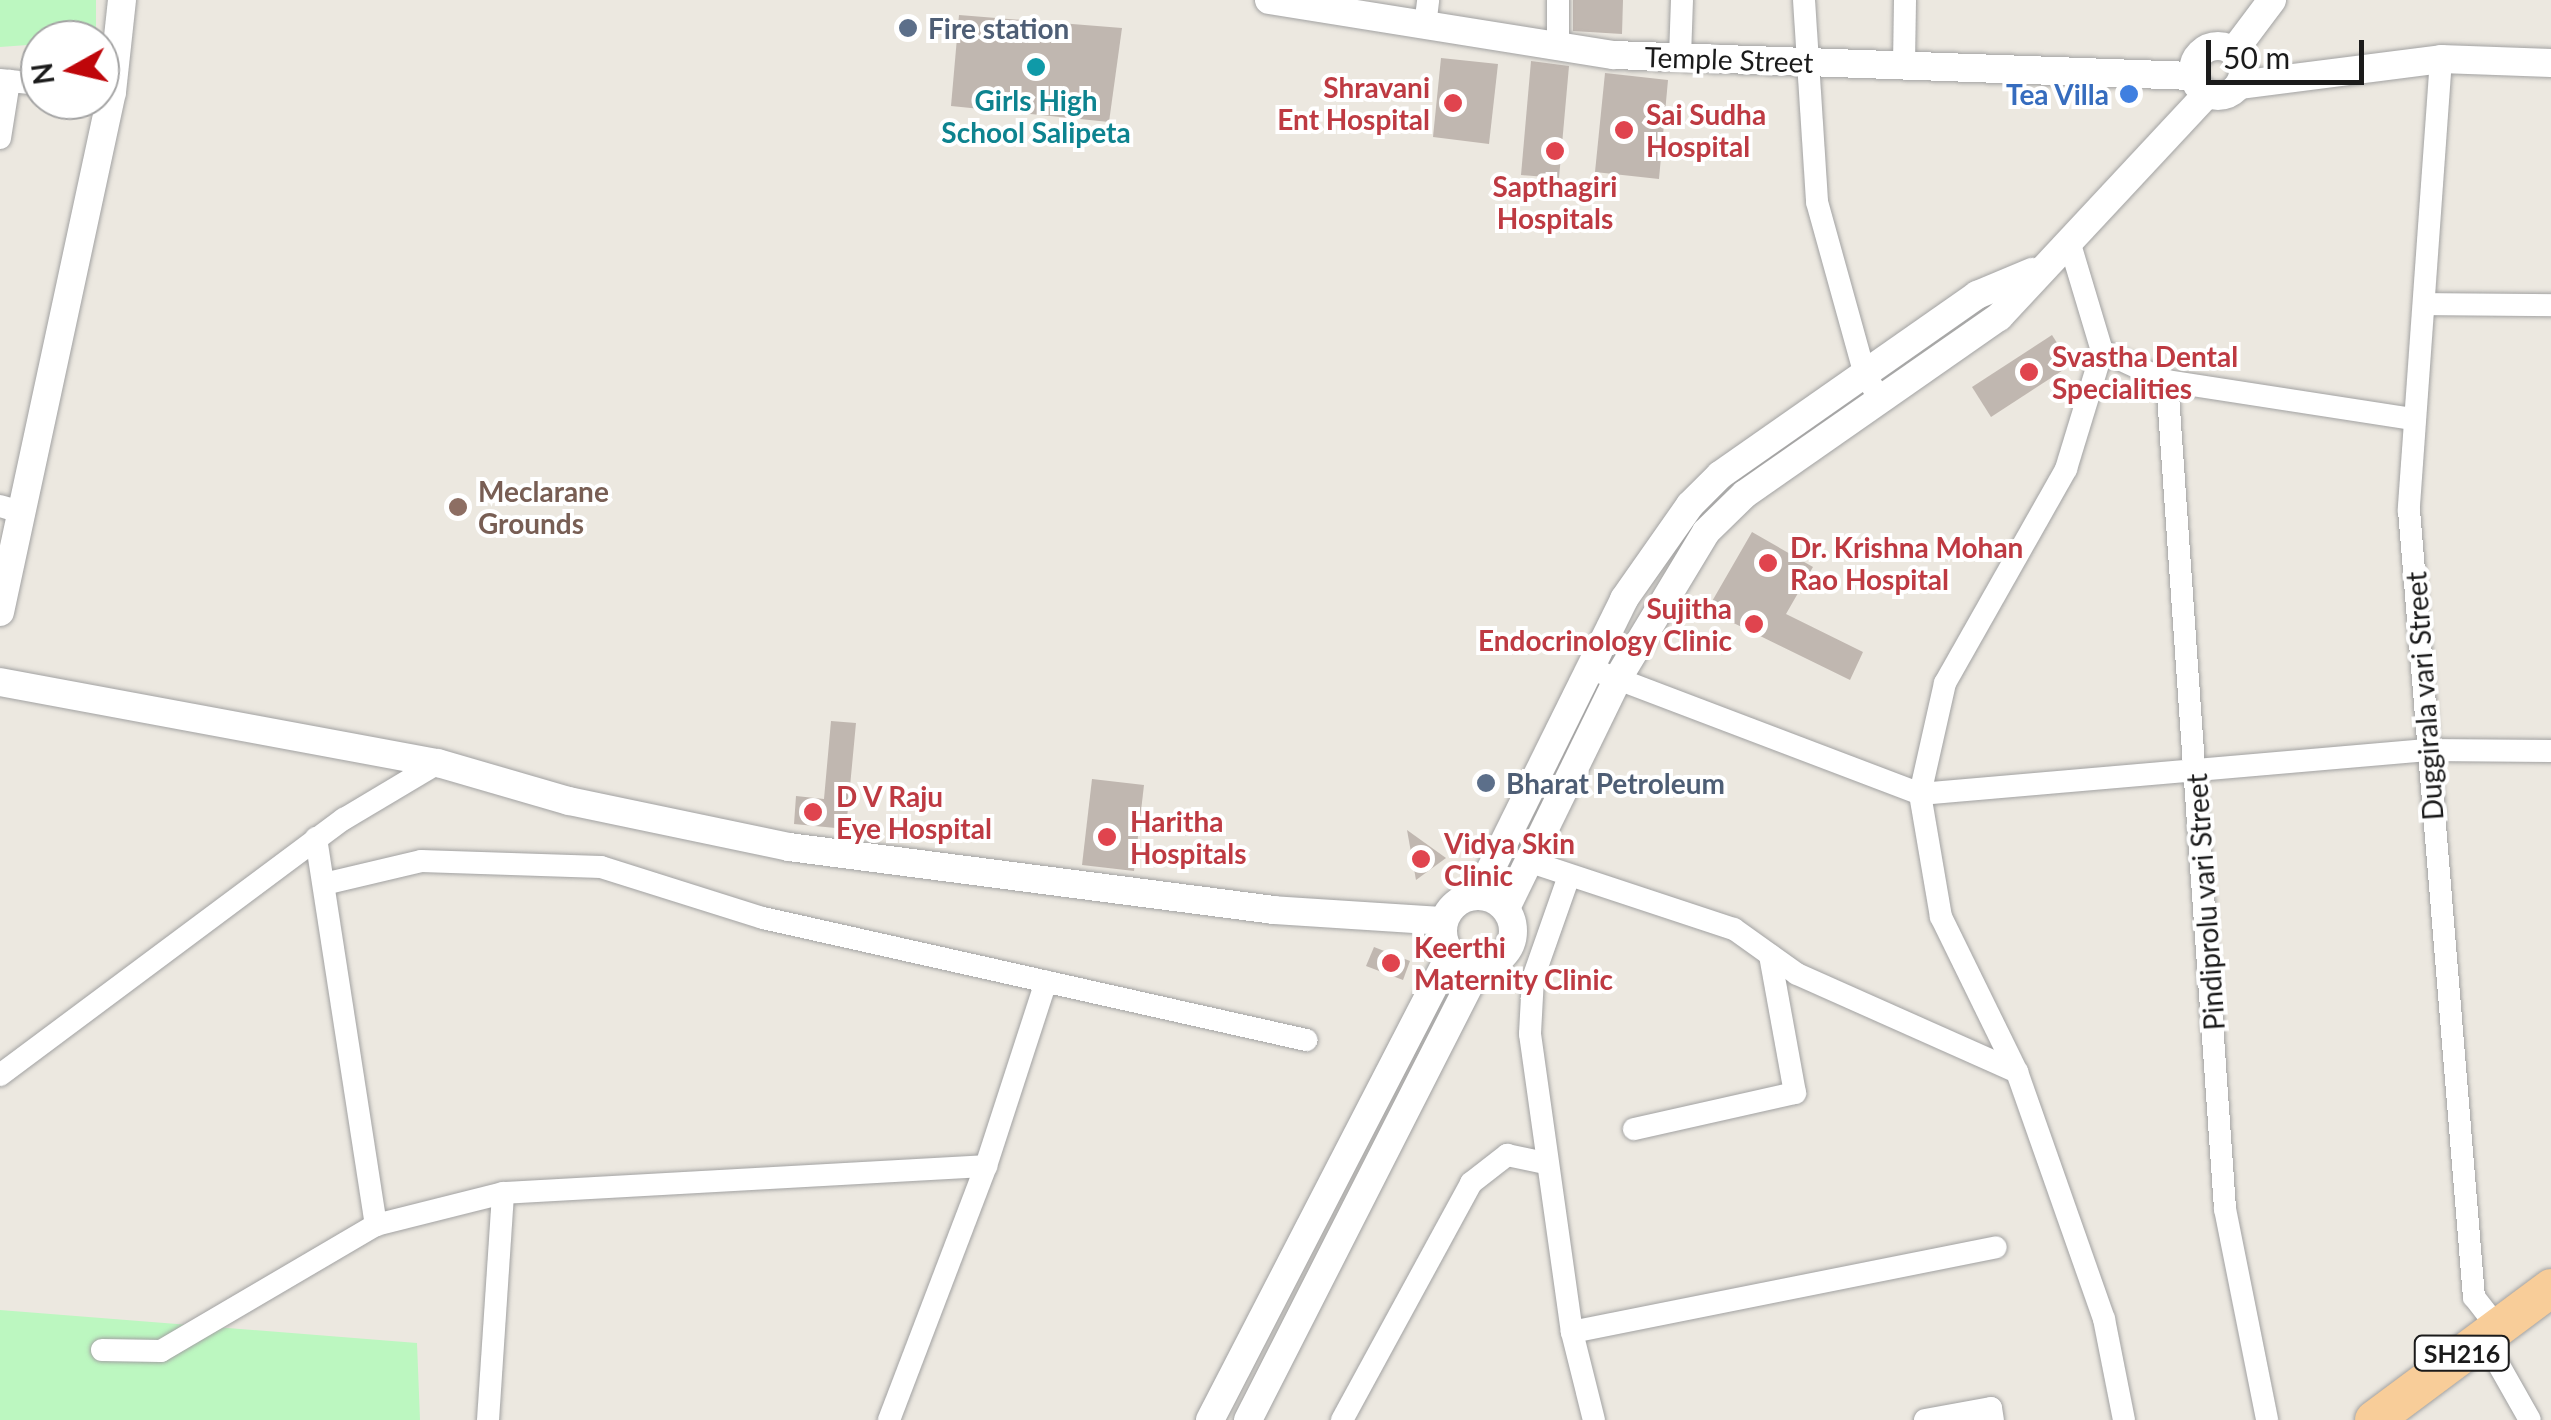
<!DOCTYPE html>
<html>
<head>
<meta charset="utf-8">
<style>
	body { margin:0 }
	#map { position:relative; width:2551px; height:1420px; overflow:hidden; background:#ece8e0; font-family:Lato,sans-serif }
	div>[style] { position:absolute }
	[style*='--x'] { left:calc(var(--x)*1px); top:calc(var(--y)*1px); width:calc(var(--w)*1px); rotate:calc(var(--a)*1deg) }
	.park>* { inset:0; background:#bcf7c0 }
	.building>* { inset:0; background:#c0b7b0 }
	.roads { filter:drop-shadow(0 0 2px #a2a2a2) drop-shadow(0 0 2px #a2a2a2) }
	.minor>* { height:22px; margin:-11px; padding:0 11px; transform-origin:11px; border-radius:11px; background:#fff }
	.tertiary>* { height:28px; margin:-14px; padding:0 14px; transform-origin:14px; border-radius:14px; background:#fff }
	.tertiary>.ring { margin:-14px; padding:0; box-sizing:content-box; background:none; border:28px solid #fff; border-radius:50% }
	.primary>* { height:38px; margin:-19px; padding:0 19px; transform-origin:19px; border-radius:19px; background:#f8cd99 }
	.dots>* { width:28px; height:28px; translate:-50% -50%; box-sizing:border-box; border:5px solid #fff; border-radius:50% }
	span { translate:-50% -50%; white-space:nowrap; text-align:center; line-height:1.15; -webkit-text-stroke:8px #fff; paint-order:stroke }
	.shield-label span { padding:2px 8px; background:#fff; border:2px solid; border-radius:8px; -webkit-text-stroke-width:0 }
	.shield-label { font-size:25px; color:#1b1b1b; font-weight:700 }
	.service-label { font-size:28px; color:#4e5e75; font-weight:700 }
	.left { translate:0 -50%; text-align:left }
	.street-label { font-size:28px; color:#1b1b1b }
	.health-label { font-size:28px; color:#be3a42; font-weight:700 }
	.right { translate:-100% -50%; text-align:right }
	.shop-label { font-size:28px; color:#366cbe; font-weight:700 }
	.culture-label { font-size:28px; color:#0d838f; font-weight:700 }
	.education-label { font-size:28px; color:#785e54; font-weight:700 }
	.north { position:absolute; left:20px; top:20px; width:100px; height:100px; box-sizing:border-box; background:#fff; border:2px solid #a4a4a4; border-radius:50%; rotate:262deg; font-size:28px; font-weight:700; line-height:40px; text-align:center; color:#1b1b1b }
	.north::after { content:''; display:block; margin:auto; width:35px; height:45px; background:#bf060a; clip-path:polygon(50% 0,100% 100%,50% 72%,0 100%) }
	.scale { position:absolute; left:2206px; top:40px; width:158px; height:45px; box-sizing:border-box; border:5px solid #1b1b1b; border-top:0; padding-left:12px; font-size:30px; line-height:35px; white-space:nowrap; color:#1b1b1b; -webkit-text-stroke:8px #fff; paint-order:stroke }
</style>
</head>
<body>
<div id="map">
	<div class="park">
		<div style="clip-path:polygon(0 0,96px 0,96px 40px,0 47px)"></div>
		<div style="clip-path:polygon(0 1310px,417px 1343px,420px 1420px,0 1420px)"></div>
	</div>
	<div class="building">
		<div style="clip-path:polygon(1573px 0,1623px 0,1622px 34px,1573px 31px)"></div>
		<div style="clip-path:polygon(959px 15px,1122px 28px,1109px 122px,951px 106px)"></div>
		<div style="clip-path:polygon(1441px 58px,1498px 64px,1489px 144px,1433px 137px)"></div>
		<div style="clip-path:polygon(1531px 61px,1569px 66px,1559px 178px,1521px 175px)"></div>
		<div style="clip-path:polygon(1605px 73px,1668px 80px,1659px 179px,1595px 172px)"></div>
		<div style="clip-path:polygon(2052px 335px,2071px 365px,1991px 417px,1972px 387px)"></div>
		<div style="clip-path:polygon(1752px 532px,1813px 567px,1786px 614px,1863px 652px,1850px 680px,1707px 610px)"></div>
		<div style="clip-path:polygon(831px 721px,856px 723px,846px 829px,794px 824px,796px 796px,824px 799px)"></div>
		<div style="clip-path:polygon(1092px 779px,1144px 785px,1134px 871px,1082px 865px)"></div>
		<div style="clip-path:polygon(1407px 830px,1446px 858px,1416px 880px)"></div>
		<div style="clip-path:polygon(1374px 947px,1410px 961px,1403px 980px,1366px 966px)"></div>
	</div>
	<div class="roads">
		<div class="minor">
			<div style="--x:1558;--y:0;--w:48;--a:90"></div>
			<div style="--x:1804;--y:0;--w:202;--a:86.3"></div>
			<div style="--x:1817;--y:202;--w:176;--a:74.5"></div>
			<div style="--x:1864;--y:372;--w:34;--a:60"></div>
			<div style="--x:1425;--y:26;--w:26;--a:-83"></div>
			<div style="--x:1680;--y:57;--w:57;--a:-88"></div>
			<div style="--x:2441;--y:59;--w:452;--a:94.1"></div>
			<div style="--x:2409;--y:510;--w:790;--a:85.28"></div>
			<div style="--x:2474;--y:1297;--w:37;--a:52"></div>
			<div style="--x:1904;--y:64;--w:64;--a:-89.1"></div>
			<div style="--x:0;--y:80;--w:40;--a:5.7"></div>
			<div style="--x:0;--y:138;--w:58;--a:-81"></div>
			<div style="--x:2069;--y:241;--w:115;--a:73.3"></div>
			<div style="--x:2102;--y:351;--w:72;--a:24.8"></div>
			<div style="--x:2167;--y:381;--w:248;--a:8.8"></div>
			<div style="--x:2425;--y:304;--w:126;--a:0.5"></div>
			<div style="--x:2167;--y:381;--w:830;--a:85.99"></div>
			<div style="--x:2225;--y:1209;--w:215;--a:78.7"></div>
			<div style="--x:0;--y:506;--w:22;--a:16"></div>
			<div style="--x:1589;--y:668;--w:354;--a:20.8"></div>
			<div style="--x:1920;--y:794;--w:114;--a:-77.3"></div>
			<div style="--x:1945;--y:683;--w:246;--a:-60.5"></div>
			<div style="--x:2066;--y:469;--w:123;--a:-73"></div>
			<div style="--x:316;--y:838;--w:392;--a:81.2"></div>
			<div style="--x:1531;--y:862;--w:214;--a:18.3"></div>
			<div style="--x:1734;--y:929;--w:77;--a:35.5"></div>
			<div style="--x:1797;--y:974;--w:241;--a:24"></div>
			<div style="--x:1569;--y:876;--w:108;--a:109.4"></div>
			<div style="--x:1533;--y:978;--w:56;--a:93.1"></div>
			<div style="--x:1530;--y:1034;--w:301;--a:82"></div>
			<div style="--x:1572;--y:1332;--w:91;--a:76"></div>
			<div style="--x:324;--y:884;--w:100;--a:-13.3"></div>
			<div style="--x:421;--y:861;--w:180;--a:1.9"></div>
			<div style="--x:601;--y:867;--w:170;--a:17.5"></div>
			<div style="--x:763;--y:918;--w:557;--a:12.66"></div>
			<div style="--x:0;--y:1075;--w:429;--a:-36.7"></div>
			<div style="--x:344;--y:819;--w:109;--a:-30.8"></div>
			<div style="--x:1634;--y:1129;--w:165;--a:-12.6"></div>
			<div style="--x:1795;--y:1093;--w:140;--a:-100.3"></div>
			<div style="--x:1572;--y:1332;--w:432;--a:-11.3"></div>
			<div style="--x:2483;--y:1337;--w:95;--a:60.5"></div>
			<div style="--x:102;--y:1350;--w:59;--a:1"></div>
			<div style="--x:161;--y:1351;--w:249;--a:-30.4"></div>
			<div style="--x:376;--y:1225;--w:131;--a:-14.1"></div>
			<div style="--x:503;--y:1193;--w:484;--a:-3.2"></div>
			<div style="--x:488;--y:1420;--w:227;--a:-86.2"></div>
			<div style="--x:889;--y:1420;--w:272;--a:-69.1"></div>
			<div style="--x:986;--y:1166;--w:194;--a:-72"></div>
			<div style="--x:1342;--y:1420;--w:270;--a:-61.4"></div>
			<div style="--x:1471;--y:1183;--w:46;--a:-37.9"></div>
			<div style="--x:1507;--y:1155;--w:39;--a:12"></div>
			<div style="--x:1925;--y:1420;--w:67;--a:-10.3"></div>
			<div style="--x:1991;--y:1408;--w:12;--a:81"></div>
			<div style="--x:2124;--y:1420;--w:103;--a:-101.2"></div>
			<div style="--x:2104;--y:1319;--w:262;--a:-109.4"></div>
			<div style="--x:2017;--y:1072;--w:173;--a:-116.1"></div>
			<div style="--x:1941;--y:917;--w:125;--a:-99.7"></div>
			<div style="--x:1920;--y:794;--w:509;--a:-4.96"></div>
			<div style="--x:2427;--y:750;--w:124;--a:0.5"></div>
		</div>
		<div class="tertiary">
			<div style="--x:1269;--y:0;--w:349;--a:9.1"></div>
			<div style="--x:1614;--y:55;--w:579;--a:2.08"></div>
			<div class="ring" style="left:2193px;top:46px;width:22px;height:22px"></div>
			<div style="--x:2233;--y:52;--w:65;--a:-53.1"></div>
			<div style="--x:2239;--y:85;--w:204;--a:-7.3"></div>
			<div style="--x:2441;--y:59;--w:110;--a:2.1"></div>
			<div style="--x:0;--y:612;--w:532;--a:-77.85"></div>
			<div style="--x:112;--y:92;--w:93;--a:-83.8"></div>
			<div style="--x:0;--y:682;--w:445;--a:10.5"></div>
			<div style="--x:438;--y:763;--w:136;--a:16.2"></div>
			<div style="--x:569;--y:801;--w:225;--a:11.8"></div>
			<div style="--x:789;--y:847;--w:488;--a:7.4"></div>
			<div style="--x:1273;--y:910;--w:170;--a:3.7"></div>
			<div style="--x:1478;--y:895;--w:330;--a:-63.7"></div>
			<div style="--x:1624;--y:599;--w:115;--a:-54.9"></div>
			<div style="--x:1690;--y:505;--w:42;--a:-45"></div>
			<div style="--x:1720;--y:475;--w:314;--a:-35"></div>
			<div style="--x:1977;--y:295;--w:60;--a:-22.7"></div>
			<div class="ring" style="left:1443px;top:896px;width:42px;height:42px"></div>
			<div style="--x:1506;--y:908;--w:256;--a:-64"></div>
			<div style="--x:1618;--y:678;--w:170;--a:-58.9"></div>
			<div style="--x:1706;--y:532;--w:54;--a:-44.3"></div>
			<div style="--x:1745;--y:494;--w:310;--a:-34.9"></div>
			<div style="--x:1999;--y:317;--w:305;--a:-47"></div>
			<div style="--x:1210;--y:1420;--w:526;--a:-62.7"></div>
			<div style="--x:1248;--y:1420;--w:509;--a:-63.03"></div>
		</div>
		<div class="primary">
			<div style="--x:2374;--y:1420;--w:221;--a:-36.7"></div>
		</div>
	</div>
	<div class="dots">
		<div style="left:908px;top:28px;background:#5c6f8a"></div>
		<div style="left:1036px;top:67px;background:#0f9aa8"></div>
		<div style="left:2129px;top:94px;background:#3f7fe0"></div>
		<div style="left:1453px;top:103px;background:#e0444e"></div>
		<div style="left:1624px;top:130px;background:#e0444e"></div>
		<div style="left:1555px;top:151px;background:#e0444e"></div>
		<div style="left:2029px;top:372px;background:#e0444e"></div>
		<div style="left:458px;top:507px;background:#8d6e63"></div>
		<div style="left:1768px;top:563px;background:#e0444e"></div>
		<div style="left:1754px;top:624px;background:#e0444e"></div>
		<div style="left:1486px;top:783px;background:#5c6f8a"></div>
		<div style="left:813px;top:812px;background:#e0444e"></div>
		<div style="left:1107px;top:837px;background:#e0444e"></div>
		<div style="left:1421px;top:859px;background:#e0444e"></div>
		<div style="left:1391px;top:963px;background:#e0444e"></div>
	</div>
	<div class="shield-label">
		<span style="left:2462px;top:1353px">SH216</span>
	</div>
	<div class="service-label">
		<span class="left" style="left:928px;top:28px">Fire station</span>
		<span class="left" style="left:1506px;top:783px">Bharat Petroleum</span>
	</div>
	<div class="street-label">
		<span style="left:1729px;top:59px;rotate:2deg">Temple Street</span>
		<span style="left:2424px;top:696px;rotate:-94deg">Duggirala vari Street</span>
		<span style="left:2205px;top:902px;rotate:-94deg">Pindiprolu vari Street</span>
	</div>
	<div class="health-label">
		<span class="right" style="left:1430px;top:103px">Shravani<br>Ent Hospital</span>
		<span class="left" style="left:1646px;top:130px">Sai Sudha<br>Hospital</span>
		<span style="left:1555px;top:202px">Sapthagiri<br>Hospitals</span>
		<span class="left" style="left:2052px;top:372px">Svastha Dental<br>Specialities</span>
		<span class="left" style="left:1790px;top:563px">Dr. Krishna Mohan<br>Rao Hospital</span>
		<span class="right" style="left:1732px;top:624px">Sujitha<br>Endocrinology Clinic</span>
		<span class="left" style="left:836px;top:812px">D V Raju<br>Eye Hospital</span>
		<span class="left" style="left:1130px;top:837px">Haritha<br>Hospitals</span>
		<span class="left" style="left:1444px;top:859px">Vidya Skin<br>Clinic</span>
		<span class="left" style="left:1414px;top:963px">Keerthi<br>Maternity Clinic</span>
	</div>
	<div class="shop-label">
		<span class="right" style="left:2109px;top:94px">Tea Villa</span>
	</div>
	<div class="culture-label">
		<span style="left:1036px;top:116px">Girls High<br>School Salipeta</span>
	</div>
	<div class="education-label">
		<span class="left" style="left:478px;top:507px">Meclarane<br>Grounds</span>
	</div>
	<div class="north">N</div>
	<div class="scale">50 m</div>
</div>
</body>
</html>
